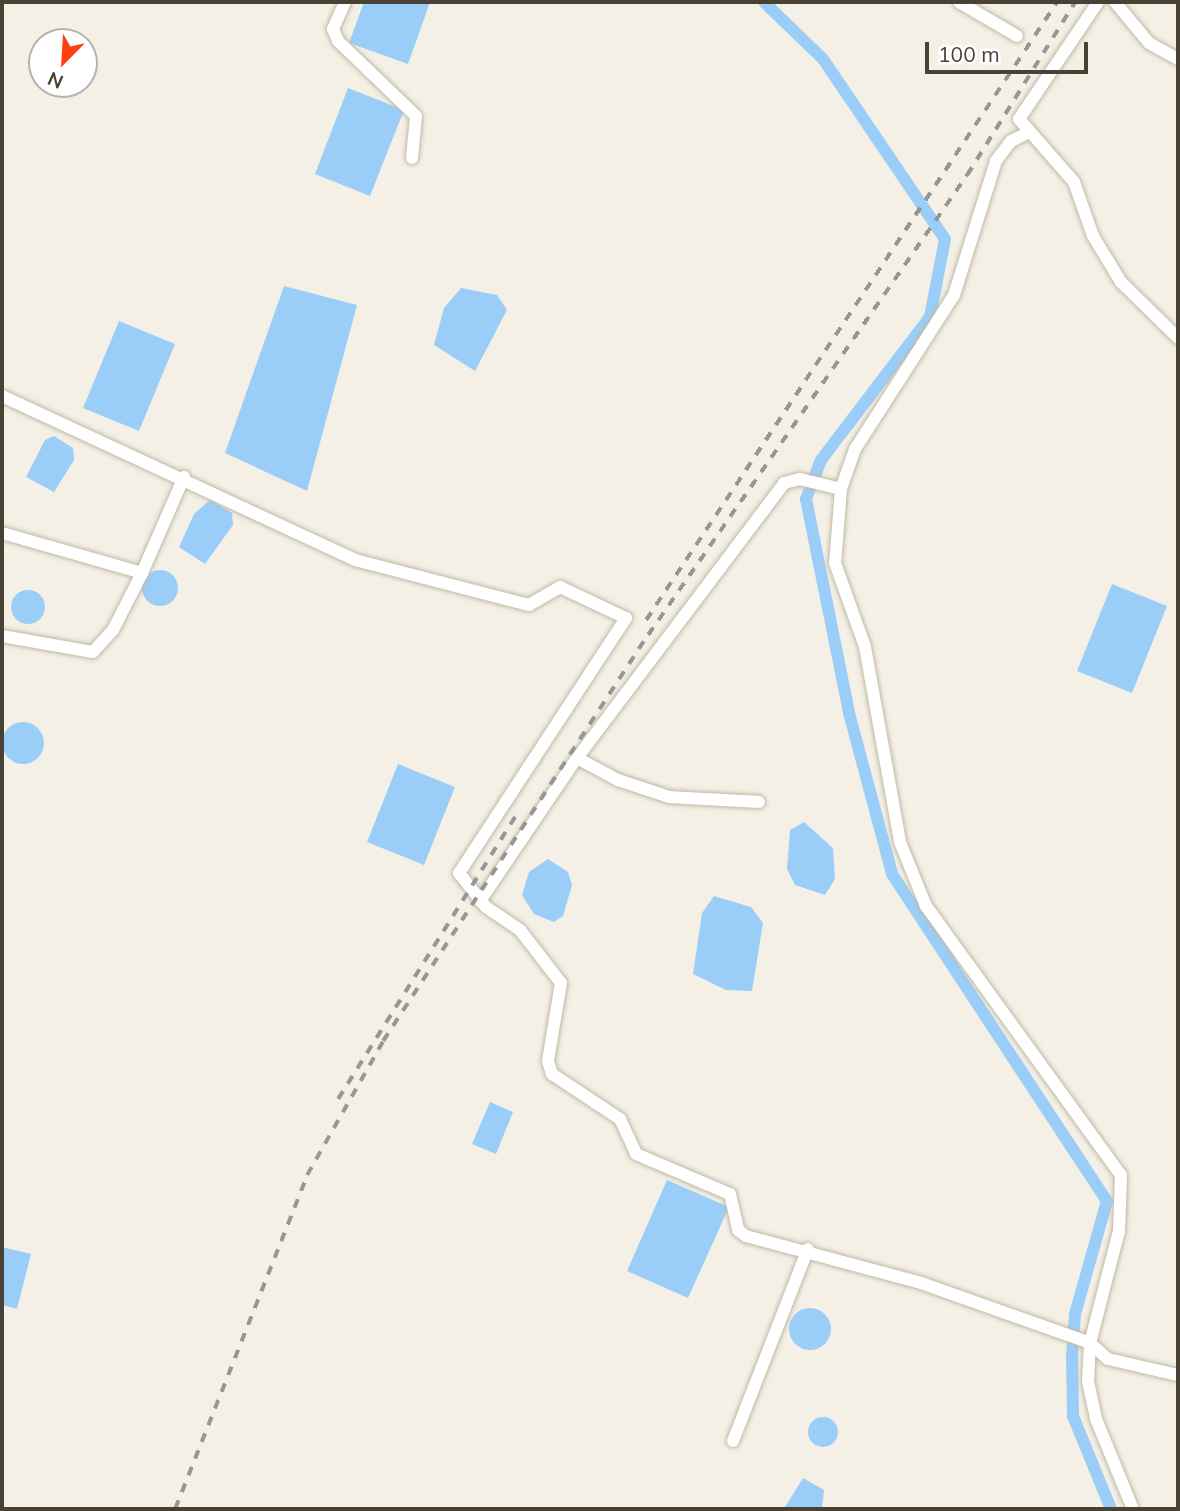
<!DOCTYPE html>
<html>
<head>
<meta charset="utf-8">
<style>
	body { margin:0 }
	#map { position:relative; width:1180px; height:1511px; overflow:hidden; background:#f4f0e5; font-family:Mulish,sans-serif }
	div>[style] { position:absolute }
	[style*='--x'] { left:calc(var(--x)*1px); top:calc(var(--y)*1px); width:calc(var(--w)*1px); rotate:calc(var(--a)*1deg) }
	.water>* { inset:0; background:#9acef8 }
	.round { border-radius:50% }
	.canal>* { height:12px; margin:-6px; padding:0 6px; transform-origin:6px; border-radius:6px; background:#9acef8 }
	.roads { filter:drop-shadow(0 0 2px #c1b9a6) drop-shadow(0 0 2px #c1b9a6) }
	.street>* { height:12px; margin:-6px; padding:0 6px; transform-origin:6px; border-radius:6px; background:#fff }
	.rail>* { height:3.5px; margin-top:-1.75px; transform-origin:0; background:repeating-linear-gradient(90deg,#969696 0 9px,transparent 0 18px) }
	span { translate:-50% -50%; white-space:nowrap; text-align:center; line-height:1.15; -webkit-text-stroke:6px #fff; paint-order:stroke }
	.frame { position:absolute; inset:0; border:4px solid #484134; pointer-events:none }
	.north { position:absolute; left:28px; top:28px; width:70px; height:70px; box-sizing:border-box; background:#fff; border:2px solid #b6b3ae; border-radius:50%; rotate:204deg; font-size:19px; font-weight:700; line-height:28px; text-align:center; color:#484134 }
	.north::after { content:''; display:block; margin:auto; width:24px; height:32px; background:#ff3f11; clip-path:polygon(50% 0,100% 100%,50% 72%,0 100%) }
	.scale { position:absolute; left:925px; top:42px; width:163px; height:32px; box-sizing:border-box; border:4px solid #484134; border-top:0; padding-left:9px; font-size:21px; line-height:24px; white-space:nowrap; color:#484134; -webkit-text-stroke:5px #fff; paint-order:stroke }
</style>
</head>
<body>
<div id="map">
	<div class="water">
		<div style="clip-path:polygon(364px 2px,430px 2px,408px 64px,349px 43px)"></div>
		<div style="clip-path:polygon(348px 88px,404px 110px,370px 196px,315px 174px)"></div>
		<div style="clip-path:polygon(284px 286px,357px 305px,307px 491px,225px 453px)"></div>
		<div style="clip-path:polygon(461px 288px,497px 295px,507px 310px,475px 371px,434px 345px,444px 308px)"></div>
		<div style="clip-path:polygon(119px 321px,175px 344px,139px 431px,83px 408px)"></div>
		<div style="clip-path:polygon(54px 436px,73px 448px,74px 460px,54px 492px,26px 477px,45px 440px)"></div>
		<div style="clip-path:polygon(210px 500px,232px 513px,233px 525px,205px 564px,179px 547px,194px 514px)"></div>
		<div class="round" style="left:142px;top:570px;width:36px;height:36px"></div>
		<div style="clip-path:polygon(1112px 584px,1167px 606px,1132px 693px,1077px 671px)"></div>
		<div class="round" style="left:11px;top:590px;width:34px;height:34px"></div>
		<div class="round" style="left:2px;top:722px;width:42px;height:42px"></div>
		<div style="clip-path:polygon(398px 764px,455px 787px,424px 865px,367px 842px)"></div>
		<div style="clip-path:polygon(804px 822px,833px 848px,835px 879px,825px 895px,795px 885px,787px 869px,790px 830px)"></div>
		<div style="clip-path:polygon(548px 859px,568px 872px,572px 885px,563px 916px,554px 922px,534px 914px,522px 895px,529px 872px)"></div>
		<div style="clip-path:polygon(714px 896px,751px 907px,763px 923px,752px 991px,726px 990px,693px 974px,702px 913px)"></div>
		<div style="clip-path:polygon(490px 1102px,513px 1112px,496px 1154px,472px 1144px)"></div>
		<div style="clip-path:polygon(667px 1180px,729px 1207px,688px 1298px,627px 1271px)"></div>
		<div style="clip-path:polygon(2px 1247px,31px 1254px,17px 1309px,2px 1305px)"></div>
		<div class="round" style="left:789px;top:1308px;width:42px;height:42px"></div>
		<div class="round" style="left:808px;top:1417px;width:30px;height:30px"></div>
		<div style="clip-path:polygon(803px 1478px,824px 1490px,822px 1509px,785px 1507px)"></div>
	</div>
	<div class="canal">
		<div style="--x:764;--y:2;--w:82;--a:44"></div>
		<div style="--x:823;--y:59;--w:217;--a:55.9"></div>
		<div style="--x:945;--y:239;--w:79;--a:100.9"></div>
		<div style="--x:930;--y:317;--w:180;--a:127.3"></div>
		<div style="--x:821;--y:460;--w:42;--a:111"></div>
		<div style="--x:806;--y:499;--w:218;--a:78.6"></div>
		<div style="--x:849;--y:713;--w:167;--a:75"></div>
		<div style="--x:892;--y:874;--w:391;--a:56.7"></div>
		<div style="--x:1107;--y:1201;--w:117;--a:105.8"></div>
		<div style="--x:1075;--y:1314;--w:42;--a:94.1"></div>
		<div style="--x:1072;--y:1356;--w:60;--a:89"></div>
		<div style="--x:1073;--y:1416;--w:100;--a:67.8"></div>
	</div>
	<div class="roads">
		<div class="street">
			<div style="--x:345;--y:2;--w:30;--a:114"></div>
			<div style="--x:333;--y:29;--w:13;--a:67"></div>
			<div style="--x:338;--y:41;--w:108;--a:43.9"></div>
			<div style="--x:416;--y:116;--w:42;--a:95.4"></div>
			<div style="--x:959;--y:2;--w:67;--a:30.4"></div>
			<div style="--x:1098;--y:2;--w:141;--a:124"></div>
			<div style="--x:1019;--y:119;--w:84;--a:48.9"></div>
			<div style="--x:1074;--y:182;--w:57;--a:70.6"></div>
			<div style="--x:1093;--y:236;--w:54;--a:58.7"></div>
			<div style="--x:1121;--y:282;--w:80;--a:44.5"></div>
			<div style="--x:1115;--y:2;--w:53;--a:50.3"></div>
			<div style="--x:1149;--y:43;--w:33;--a:29"></div>
			<div style="--x:1029;--y:132;--w:20;--a:153"></div>
			<div style="--x:1011;--y:141;--w:25;--a:127"></div>
			<div style="--x:996;--y:161;--w:140;--a:107.4"></div>
			<div style="--x:954;--y:295;--w:183;--a:122.7"></div>
			<div style="--x:855;--y:449;--w:42;--a:109.3"></div>
			<div style="--x:841;--y:489;--w:74;--a:94.6"></div>
			<div style="--x:835;--y:563;--w:89;--a:70.3"></div>
			<div style="--x:865;--y:647;--w:198;--a:79.8"></div>
			<div style="--x:900;--y:842;--w:69;--a:67.9"></div>
			<div style="--x:926;--y:906;--w:332;--a:54.1"></div>
			<div style="--x:1121;--y:1175;--w:56;--a:92"></div>
			<div style="--x:1119;--y:1231;--w:116;--a:104.5"></div>
			<div style="--x:1090;--y:1343;--w:38;--a:93"></div>
			<div style="--x:1088;--y:1381;--w:39;--a:78"></div>
			<div style="--x:1096;--y:1419;--w:97;--a:67.7"></div>
			<div style="--x:2;--y:396;--w:389;--a:24.9"></div>
			<div style="--x:355;--y:560;--w:180;--a:14.5"></div>
			<div style="--x:529;--y:605;--w:36;--a:-30"></div>
			<div style="--x:560;--y:587;--w:73;--a:25.2"></div>
			<div style="--x:626;--y:618;--w:305;--a:123.2"></div>
			<div style="--x:459;--y:873;--w:43;--a:51.5"></div>
			<div style="--x:486;--y:907;--w:41;--a:34.1"></div>
			<div style="--x:520;--y:930;--w:67;--a:52.3"></div>
			<div style="--x:561;--y:983;--w:79;--a:99.5"></div>
			<div style="--x:548;--y:1061;--w:14;--a:73"></div>
			<div style="--x:552;--y:1074;--w:82;--a:33.5"></div>
			<div style="--x:620;--y:1119;--w:38;--a:65"></div>
			<div style="--x:636;--y:1154;--w:102;--a:23.1"></div>
			<div style="--x:730;--y:1194;--w:37;--a:77"></div>
			<div style="--x:738;--y:1230;--w:10;--a:37"></div>
			<div style="--x:746;--y:1236;--w:181;--a:15"></div>
			<div style="--x:921;--y:1283;--w:179;--a:19.5"></div>
			<div style="--x:1090;--y:1343;--w:24;--a:42"></div>
			<div style="--x:1108;--y:1359;--w:72;--a:12.9"></div>
			<div style="--x:2;--y:533;--w:146;--a:15.9"></div>
			<div style="--x:142;--y:573;--w:105;--a:-66.4"></div>
			<div style="--x:2;--y:636;--w:92;--a:10"></div>
			<div style="--x:93;--y:652;--w:30;--a:-48"></div>
			<div style="--x:113;--y:630;--w:64;--a:-63"></div>
			<div style="--x:577;--y:758;--w:344;--a:-53"></div>
			<div style="--x:784;--y:483;--w:16;--a:-14"></div>
			<div style="--x:800;--y:479;--w:42;--a:13.7"></div>
			<div style="--x:480;--y:901;--w:173;--a:-55.9"></div>
			<div style="--x:577;--y:758;--w:47;--a:28.2"></div>
			<div style="--x:618;--y:780;--w:54;--a:18.4"></div>
			<div style="--x:669;--y:797;--w:90;--a:3.2"></div>
			<div style="--x:733;--y:1441;--w:206;--a:-68.7"></div>
		</div>
	</div>
	<div class="rail">
		<div style="--x:646;--y:620;--w:742;--a:-56.37"></div>
		<div style="--x:338;--y:1099;--w:342;--a:-57.9"></div>
		<div style="--x:175;--y:1509;--w:359;--a:-68.4"></div>
		<div style="--x:307;--y:1175;--w:154;--a:-60.4"></div>
		<div style="--x:383;--y:1041;--w:485;--a:-56.9"></div>
		<div style="--x:648;--y:635;--w:560;--a:-55.26"></div>
		<div style="--x:967;--y:175;--w:204;--a:-58"></div>
	</div>
	<div class="frame"></div>
	<div class="north">N</div>
	<div class="scale">100 m</div>
</div>
</body>
</html>
